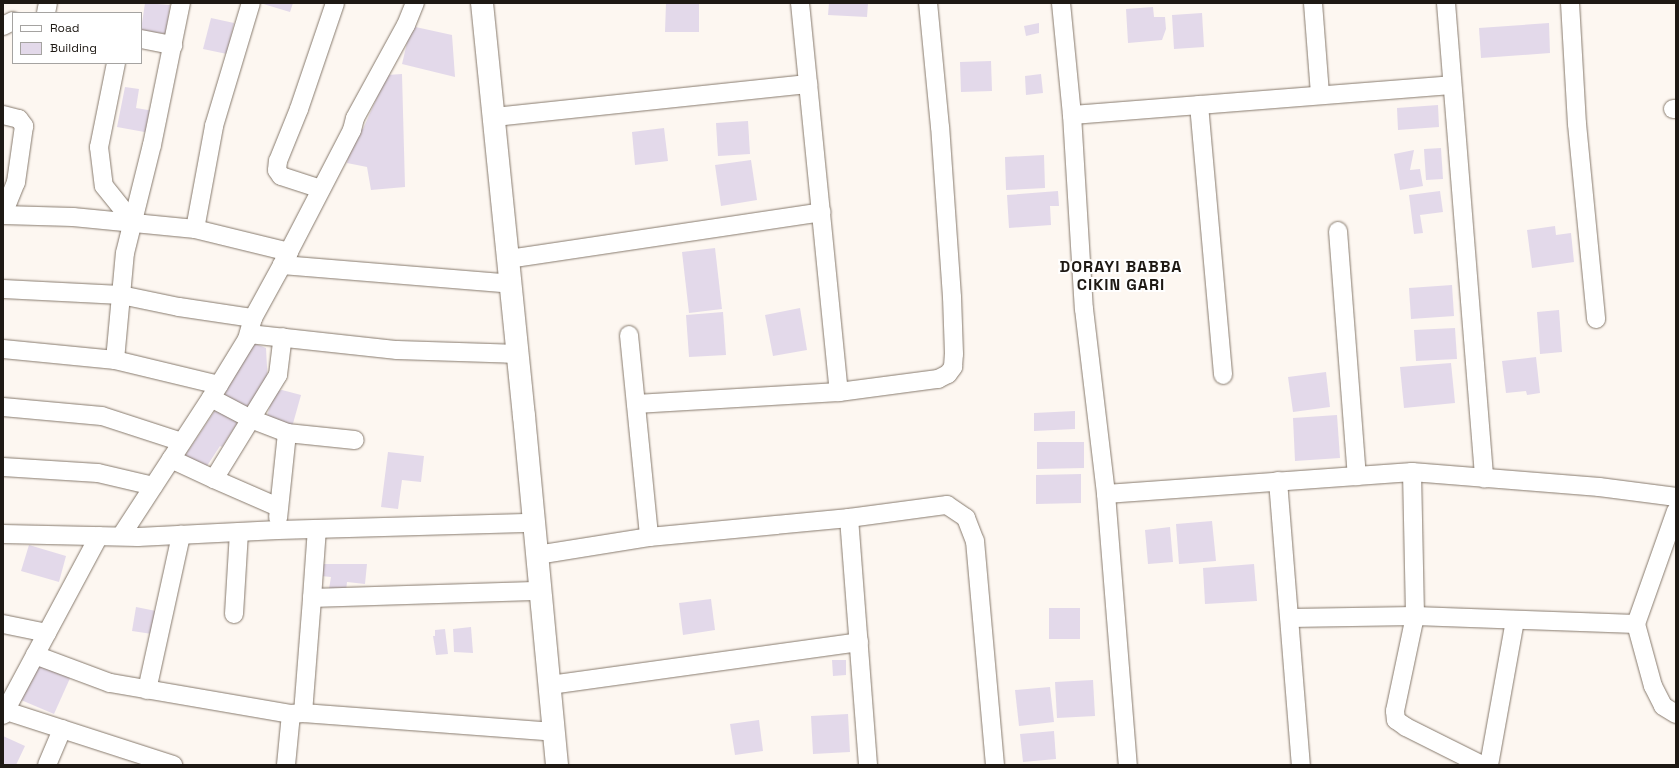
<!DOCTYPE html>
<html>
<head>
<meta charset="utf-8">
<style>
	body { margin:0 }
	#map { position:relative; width:1679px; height:768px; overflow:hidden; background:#fdf7f1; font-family:"Space Grotesk",sans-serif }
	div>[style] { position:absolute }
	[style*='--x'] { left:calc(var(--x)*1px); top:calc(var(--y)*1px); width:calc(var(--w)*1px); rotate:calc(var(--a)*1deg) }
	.building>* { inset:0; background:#e3d9ea }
	.roads { filter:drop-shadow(0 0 1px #877a6d) drop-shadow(0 0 1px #877a6d) }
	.minor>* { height:18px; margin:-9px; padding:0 9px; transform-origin:9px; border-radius:9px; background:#fff }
	.tertiary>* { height:22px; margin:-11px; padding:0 11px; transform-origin:11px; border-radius:11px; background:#fff }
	span { translate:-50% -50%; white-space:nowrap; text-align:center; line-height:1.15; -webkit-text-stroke:4px #fff; paint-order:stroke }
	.district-label { font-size:16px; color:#1e1914; font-weight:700; letter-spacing:1px }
	.frame { position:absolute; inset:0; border:4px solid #1e1914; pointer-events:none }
	.legend { position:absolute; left:12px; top:12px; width:130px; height:52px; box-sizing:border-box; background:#fff; border:1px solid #a5a3a1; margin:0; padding:5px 7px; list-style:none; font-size:12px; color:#1e1914 }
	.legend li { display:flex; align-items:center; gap:8px; height:20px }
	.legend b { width:20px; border:1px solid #a5a3a1 }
</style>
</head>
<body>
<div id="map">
	<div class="building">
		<div style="clip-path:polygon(145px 3px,170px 5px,166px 34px,141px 30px)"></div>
		<div style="clip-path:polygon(260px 3px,293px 3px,290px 12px)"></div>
		<div style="clip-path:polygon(666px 3px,699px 3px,699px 32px,665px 32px)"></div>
		<div style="clip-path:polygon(829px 3px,868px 3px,867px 17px,828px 15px)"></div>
		<div style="clip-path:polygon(1153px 7px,1154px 17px,1165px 17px,1166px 29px,1162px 40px,1128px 43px,1126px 9px)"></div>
		<div style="clip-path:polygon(1202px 13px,1204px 47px,1174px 49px,1172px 15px)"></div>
		<div style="clip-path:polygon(211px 18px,234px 23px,227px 54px,203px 49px)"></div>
		<div style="clip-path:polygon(1039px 23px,1039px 33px,1026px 36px,1024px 26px)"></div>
		<div style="clip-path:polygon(1549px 23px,1550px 53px,1481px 58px,1479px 28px)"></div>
		<div style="clip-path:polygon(411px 26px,452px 35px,455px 77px,402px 64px)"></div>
		<div style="clip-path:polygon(991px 61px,992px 91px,961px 92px,960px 62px)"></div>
		<div style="clip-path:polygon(402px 74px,405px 187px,371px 190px,367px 167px,347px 163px,354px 126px,363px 129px,387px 75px)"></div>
		<div style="clip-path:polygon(1041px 74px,1043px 93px,1026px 95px,1025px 76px)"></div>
		<div style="clip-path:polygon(125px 87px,139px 89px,136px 108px,154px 111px,150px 133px,117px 127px)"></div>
		<div style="clip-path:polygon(1438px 105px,1439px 127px,1398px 130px,1397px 108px)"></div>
		<div style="clip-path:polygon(748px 121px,750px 154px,718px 156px,716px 123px)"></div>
		<div style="clip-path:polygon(664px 128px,668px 161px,635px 165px,632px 132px)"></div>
		<div style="clip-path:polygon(1441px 148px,1443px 179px,1426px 180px,1424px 149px)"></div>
		<div style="clip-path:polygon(1414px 150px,1410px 170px,1420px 169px,1423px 186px,1400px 190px,1394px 154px)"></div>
		<div style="clip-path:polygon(1044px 155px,1045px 188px,1006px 190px,1005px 157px)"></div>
		<div style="clip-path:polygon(751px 160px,757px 200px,721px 206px,715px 165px)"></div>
		<div style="clip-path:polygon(1058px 191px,1059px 206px,1050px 206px,1051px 225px,1009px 228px,1007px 195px)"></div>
		<div style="clip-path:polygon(1440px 191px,1443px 212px,1420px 215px,1423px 233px,1414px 234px,1409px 195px)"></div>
		<div style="clip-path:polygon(1555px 226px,1556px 235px,1571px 233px,1574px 262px,1532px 268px,1527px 230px)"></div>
		<div style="clip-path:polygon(715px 248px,722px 309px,689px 313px,682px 252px)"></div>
		<div style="clip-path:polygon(1452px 285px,1454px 316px,1411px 319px,1409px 288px)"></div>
		<div style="clip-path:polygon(800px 308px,807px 350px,773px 356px,765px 315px)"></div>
		<div style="clip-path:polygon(1559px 310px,1562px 352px,1540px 354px,1537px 312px)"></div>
		<div style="clip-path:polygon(723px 312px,726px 355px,689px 357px,686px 315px)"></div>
		<div style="clip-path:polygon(1455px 328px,1457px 359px,1416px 361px,1414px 330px)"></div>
		<div style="clip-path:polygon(248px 341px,266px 348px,268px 386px,262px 383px,250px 410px,223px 398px)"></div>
		<div style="clip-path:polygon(1536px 357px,1540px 393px,1527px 395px,1526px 391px,1506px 393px,1502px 361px)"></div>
		<div style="clip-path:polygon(1451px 363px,1455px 403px,1404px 408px,1400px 367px)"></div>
		<div style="clip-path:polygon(1326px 372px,1330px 407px,1293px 412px,1288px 377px)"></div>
		<div style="clip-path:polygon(282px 390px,301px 395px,292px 427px,266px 420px,274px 392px)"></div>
		<div style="clip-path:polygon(216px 409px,238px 422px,222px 447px,220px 446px,205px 469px,184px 457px)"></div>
		<div style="clip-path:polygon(1075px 411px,1075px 429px,1034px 431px,1034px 413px)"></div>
		<div style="clip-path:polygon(1337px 415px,1340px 458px,1295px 461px,1293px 418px)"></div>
		<div style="clip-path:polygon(1037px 442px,1084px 442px,1084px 468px,1037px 469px)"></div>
		<div style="clip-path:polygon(388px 452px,424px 456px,421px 482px,402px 480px,398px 509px,381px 507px)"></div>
		<div style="clip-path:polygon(1081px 474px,1081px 503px,1036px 504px,1036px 475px)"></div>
		<div style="clip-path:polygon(1212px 521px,1216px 561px,1179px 564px,1176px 524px)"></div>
		<div style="clip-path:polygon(1170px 527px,1173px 562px,1148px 564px,1145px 530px)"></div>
		<div style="clip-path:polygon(29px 545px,66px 556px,59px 582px,21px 571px)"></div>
		<div style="clip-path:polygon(323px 564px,367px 564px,365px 584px,347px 582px,346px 591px,329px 589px,331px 577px,321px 576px)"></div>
		<div style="clip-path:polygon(1254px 564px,1257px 601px,1205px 604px,1203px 568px)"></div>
		<div style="clip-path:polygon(711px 599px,715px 630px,683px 635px,679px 603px)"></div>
		<div style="clip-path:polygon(136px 607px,156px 611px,152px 634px,132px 631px)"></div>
		<div style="clip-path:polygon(1049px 608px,1080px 608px,1080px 639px,1049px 639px)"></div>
		<div style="clip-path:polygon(471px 627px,473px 653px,454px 652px,453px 629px)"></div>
		<div style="clip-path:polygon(445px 629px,448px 654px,436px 655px,433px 636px,435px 636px,435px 630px)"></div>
		<div style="clip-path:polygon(832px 660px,846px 660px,846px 675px,833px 676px)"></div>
		<div style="clip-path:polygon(37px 661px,71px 676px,54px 714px,21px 700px)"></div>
		<div style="clip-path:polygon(1093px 680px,1095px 716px,1057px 718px,1055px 682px)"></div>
		<div style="clip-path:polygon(1050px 687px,1054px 722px,1019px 726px,1015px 690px)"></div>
		<div style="clip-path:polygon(848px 714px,850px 752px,813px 754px,811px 716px)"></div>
		<div style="clip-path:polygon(759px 720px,763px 751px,735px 755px,730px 724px)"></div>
		<div style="clip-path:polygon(1054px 731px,1056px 759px,1023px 762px,1020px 734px)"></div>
		<div style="clip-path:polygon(3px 736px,25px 746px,16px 765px,3px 765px)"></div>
	</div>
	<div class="roads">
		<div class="minor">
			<div style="--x:800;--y:3;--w:391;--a:84.3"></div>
			<div style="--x:1061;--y:3;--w:113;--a:84.4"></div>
			<div style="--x:1072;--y:115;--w:194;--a:86.5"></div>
			<div style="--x:1084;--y:309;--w:186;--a:83.2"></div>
			<div style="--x:1106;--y:494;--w:272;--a:85.4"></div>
			<div style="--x:1313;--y:3;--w:92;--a:85.6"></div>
			<div style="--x:1446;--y:3;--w:477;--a:85.4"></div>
			<div style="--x:1570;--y:3;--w:121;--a:86.7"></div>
			<div style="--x:1577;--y:124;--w:196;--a:84.4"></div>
			<div style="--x:46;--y:13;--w:10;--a:-79"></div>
			<div style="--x:3;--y:26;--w:11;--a:-27"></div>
			<div style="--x:141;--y:39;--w:33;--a:11"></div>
			<div style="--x:116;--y:63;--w:86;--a:101.4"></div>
			<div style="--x:99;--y:147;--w:39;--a:83"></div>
			<div style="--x:104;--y:186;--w:46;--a:51.1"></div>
			<div style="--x:1199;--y:105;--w:271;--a:84.9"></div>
			<div style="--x:1673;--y:109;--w:3;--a:0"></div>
			<div style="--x:3;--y:115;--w:16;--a:14"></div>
			<div style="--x:19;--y:119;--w:9;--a:54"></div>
			<div style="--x:24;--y:126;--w:57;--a:98.1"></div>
			<div style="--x:16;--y:182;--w:35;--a:112"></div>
			<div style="--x:1072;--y:115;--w:381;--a:-4.5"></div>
			<div style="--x:494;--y:117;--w:316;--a:-6"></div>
			<div style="--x:321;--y:189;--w:42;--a:-162"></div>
			<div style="--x:281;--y:176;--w:7;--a:-124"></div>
			<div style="--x:277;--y:170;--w:9;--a:-84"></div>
			<div style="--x:278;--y:161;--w:56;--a:-68"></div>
			<div style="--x:299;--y:109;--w:112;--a:-71.2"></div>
			<div style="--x:3;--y:215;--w:70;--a:1.6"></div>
			<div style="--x:73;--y:217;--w:123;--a:5.6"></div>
			<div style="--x:195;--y:229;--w:97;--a:13.7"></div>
			<div style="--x:195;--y:229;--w:105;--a:-79.5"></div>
			<div style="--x:214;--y:126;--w:128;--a:-73.3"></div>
			<div style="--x:1338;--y:231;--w:246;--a:85.6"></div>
			<div style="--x:508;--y:259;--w:317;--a:-8.5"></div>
			<div style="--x:282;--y:265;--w:230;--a:4.7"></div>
			<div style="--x:3;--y:289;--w:118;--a:2.9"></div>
			<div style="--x:121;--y:295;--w:59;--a:11.7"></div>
			<div style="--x:179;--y:307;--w:75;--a:8.5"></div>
			<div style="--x:249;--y:334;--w:149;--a:6.2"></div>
			<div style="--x:397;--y:350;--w:121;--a:1.9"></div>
			<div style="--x:629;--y:335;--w:203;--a:84.3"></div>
			<div style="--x:3;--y:349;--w:113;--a:5.6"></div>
			<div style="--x:115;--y:360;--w:107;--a:13.5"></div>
			<div style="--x:115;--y:360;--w:107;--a:-84.7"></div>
			<div style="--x:125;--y:253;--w:111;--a:-76"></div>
			<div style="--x:152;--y:145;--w:145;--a:-78.5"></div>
			<div style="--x:211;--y:398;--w:45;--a:27.7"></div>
			<div style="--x:251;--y:419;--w:39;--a:21"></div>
			<div style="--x:287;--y:433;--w:85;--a:96"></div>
			<div style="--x:636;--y:404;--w:203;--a:-3.4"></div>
			<div style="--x:839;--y:392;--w:100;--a:-7.5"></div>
			<div style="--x:938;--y:379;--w:11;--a:-27"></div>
			<div style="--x:948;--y:374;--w:9;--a:-54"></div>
			<div style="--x:953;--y:367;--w:13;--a:-86"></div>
			<div style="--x:954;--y:354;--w:57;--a:-92"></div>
			<div style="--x:952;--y:297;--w:170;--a:-94"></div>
			<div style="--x:940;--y:127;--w:125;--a:-95.5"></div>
			<div style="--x:3;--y:407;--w:99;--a:5.2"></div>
			<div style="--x:102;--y:416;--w:84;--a:18"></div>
			<div style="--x:287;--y:433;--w:68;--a:5.9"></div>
			<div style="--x:171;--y:459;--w:47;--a:24.9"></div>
			<div style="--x:3;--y:467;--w:95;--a:3.6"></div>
			<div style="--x:98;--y:473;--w:57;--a:13.3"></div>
			<div style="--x:1412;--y:472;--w:144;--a:88.8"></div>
			<div style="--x:1415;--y:616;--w:97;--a:101.9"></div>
			<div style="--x:1395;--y:711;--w:9;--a:84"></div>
			<div style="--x:1396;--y:720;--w:12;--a:35"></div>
			<div style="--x:1406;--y:727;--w:85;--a:26.6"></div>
			<div style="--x:1278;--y:481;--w:285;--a:85.4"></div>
			<div style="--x:1106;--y:494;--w:307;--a:-4.1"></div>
			<div style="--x:1412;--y:472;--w:188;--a:4.6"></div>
			<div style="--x:1599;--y:487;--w:78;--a:7.4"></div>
			<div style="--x:278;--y:507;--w:70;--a:-156.4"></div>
			<div style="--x:214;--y:479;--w:122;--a:-58.4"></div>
			<div style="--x:278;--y:375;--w:38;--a:-83"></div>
			<div style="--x:1676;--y:511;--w:120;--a:109.5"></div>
			<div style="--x:1636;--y:624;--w:64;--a:74.7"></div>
			<div style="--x:1653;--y:686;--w:22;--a:63"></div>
			<div style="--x:1663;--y:706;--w:15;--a:32"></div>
			<div style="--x:849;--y:518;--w:248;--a:85.6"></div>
			<div style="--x:3;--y:534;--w:135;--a:1.3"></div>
			<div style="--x:138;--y:537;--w:140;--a:-2.9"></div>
			<div style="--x:278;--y:530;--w:256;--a:-1.6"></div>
			<div style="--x:121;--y:536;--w:165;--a:-56.9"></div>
			<div style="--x:211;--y:398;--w:69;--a:-58.6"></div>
			<div style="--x:247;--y:339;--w:22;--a:-74"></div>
			<div style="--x:253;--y:318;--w:60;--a:-61.3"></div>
			<div style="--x:282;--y:265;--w:152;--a:-62.6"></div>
			<div style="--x:352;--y:130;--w:12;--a:-76"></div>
			<div style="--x:355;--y:118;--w:106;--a:-61.3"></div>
			<div style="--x:406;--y:25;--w:24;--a:-68"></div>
			<div style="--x:537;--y:555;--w:113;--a:-9.1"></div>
			<div style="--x:649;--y:537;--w:201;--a:-5.4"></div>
			<div style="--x:849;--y:518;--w:99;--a:-7.6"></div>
			<div style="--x:947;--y:505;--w:23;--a:34"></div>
			<div style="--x:966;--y:518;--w:25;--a:69"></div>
			<div style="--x:975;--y:541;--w:225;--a:84.9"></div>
			<div style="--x:312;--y:598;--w:69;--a:-85.9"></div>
			<div style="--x:234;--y:614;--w:82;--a:-86.5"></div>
			<div style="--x:1290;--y:618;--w:125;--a:-0.9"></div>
			<div style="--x:1415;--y:616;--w:221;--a:2.1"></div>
			<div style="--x:3;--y:624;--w:45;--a:11.6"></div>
			<div style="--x:35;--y:655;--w:80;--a:20.5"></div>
			<div style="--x:110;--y:683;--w:184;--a:9.7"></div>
			<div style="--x:550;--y:685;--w:312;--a:-7.9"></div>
			<div style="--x:147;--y:690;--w:159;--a:-77.6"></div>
			<div style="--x:3;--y:710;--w:179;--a:17.9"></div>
			<div style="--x:303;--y:713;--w:252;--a:4.3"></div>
			<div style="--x:3;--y:715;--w:203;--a:-61.8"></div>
			<div style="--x:47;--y:765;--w:39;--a:-67"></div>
			<div style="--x:286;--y:765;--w:51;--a:-84.4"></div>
			<div style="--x:291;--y:714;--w:12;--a:-5"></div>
			<div style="--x:303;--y:713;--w:115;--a:-85.5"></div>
			<div style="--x:312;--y:598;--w:229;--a:-1.8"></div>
			<div style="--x:1489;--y:765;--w:147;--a:-79.8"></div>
		</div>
		<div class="tertiary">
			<div style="--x:482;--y:3;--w:415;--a:84.2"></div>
			<div style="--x:524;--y:416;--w:351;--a:84.6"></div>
		</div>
	</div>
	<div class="district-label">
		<span style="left:1121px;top:276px">DORAYI BABBA<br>CIKIN GARI</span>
	</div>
	<div class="frame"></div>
	<ul class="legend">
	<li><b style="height:5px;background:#fff"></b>Road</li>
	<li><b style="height:11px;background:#e3d9ea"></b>Building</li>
	</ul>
</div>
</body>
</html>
